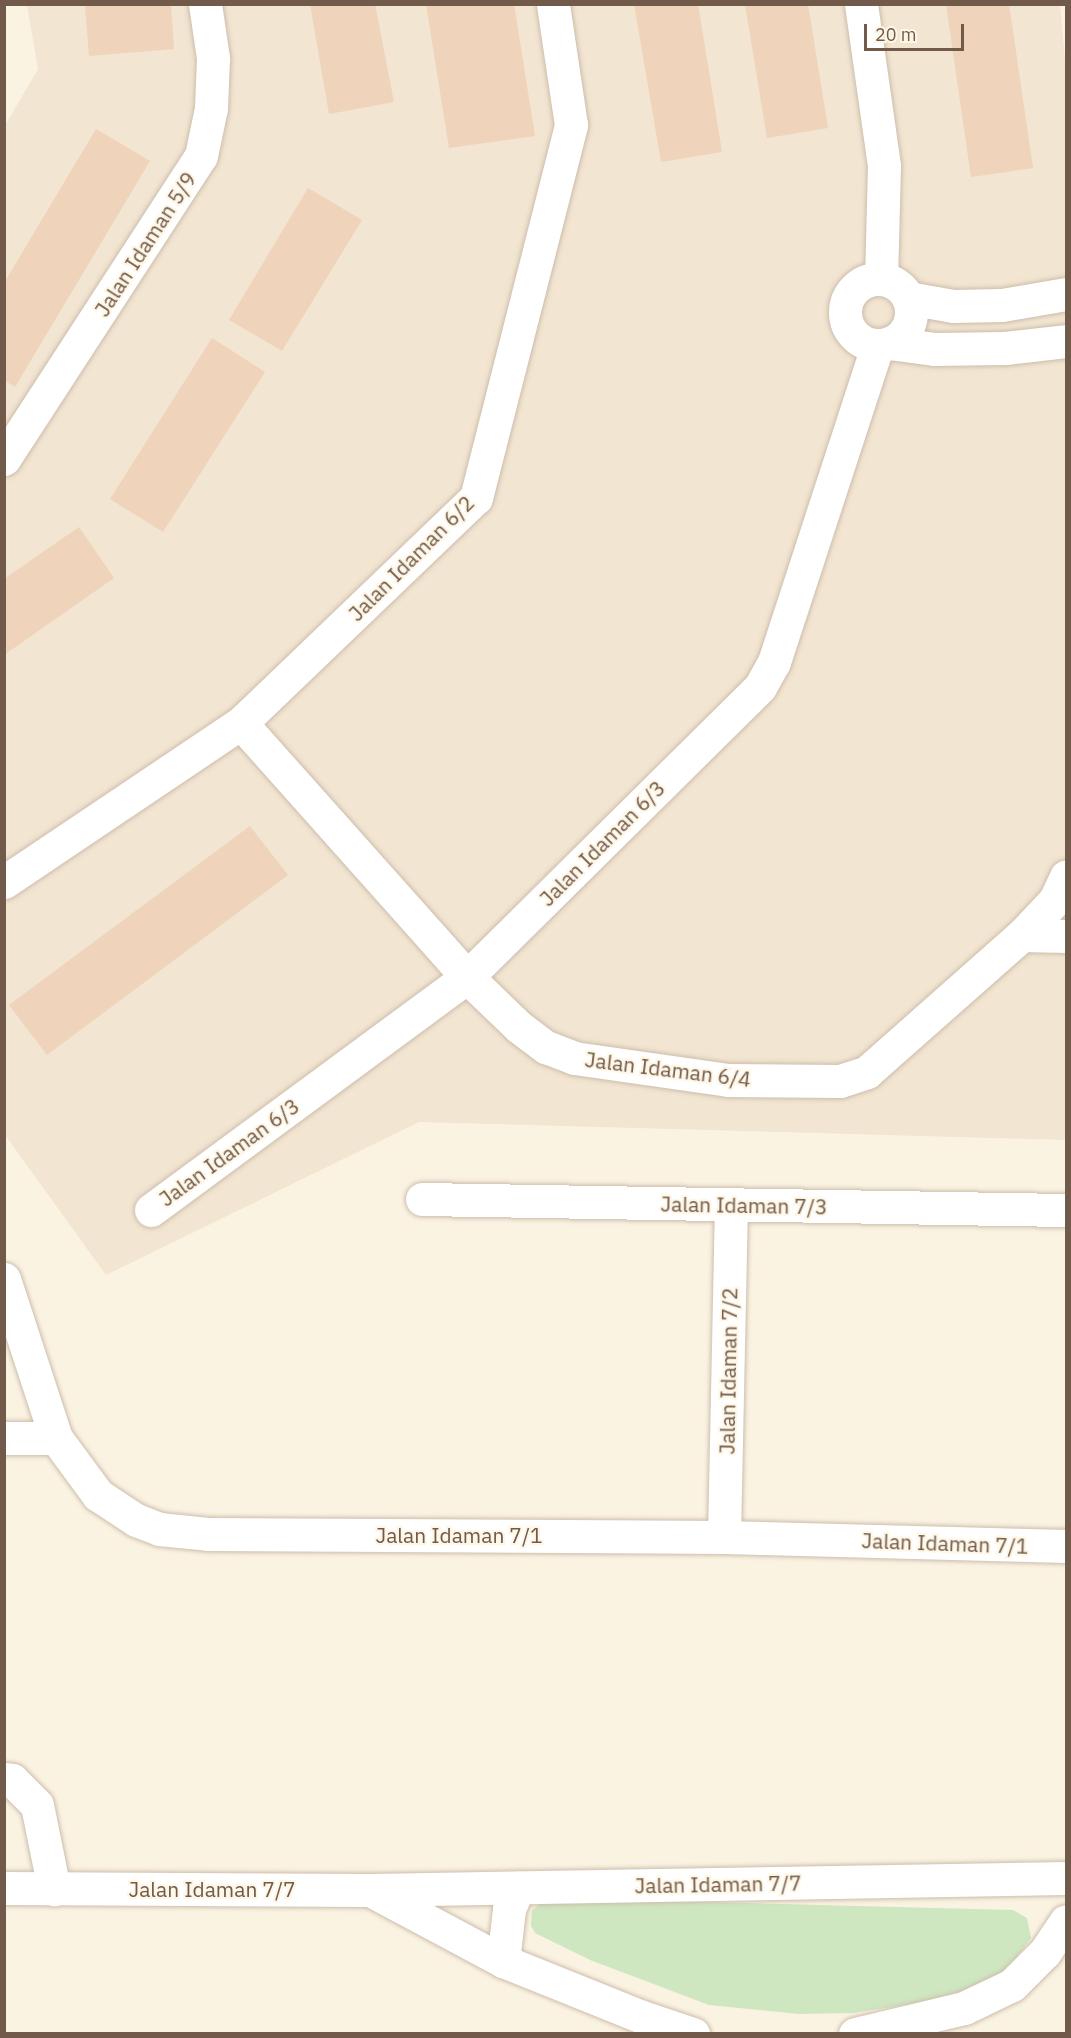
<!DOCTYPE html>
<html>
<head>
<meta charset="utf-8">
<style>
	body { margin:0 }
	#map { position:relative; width:1071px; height:2038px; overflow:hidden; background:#fbf3e2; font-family:"IBM Plex Sans",sans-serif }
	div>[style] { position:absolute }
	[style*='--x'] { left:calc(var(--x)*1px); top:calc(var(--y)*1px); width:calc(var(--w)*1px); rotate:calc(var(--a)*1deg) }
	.residential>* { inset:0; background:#f2e5d1 }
	.green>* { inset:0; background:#cee7c1 }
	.building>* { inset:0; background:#efd3bb }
	.roads { filter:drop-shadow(0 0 2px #cdbdac) drop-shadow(0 0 2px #cdbdac) }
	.street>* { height:33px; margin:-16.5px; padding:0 16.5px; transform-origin:16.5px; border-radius:16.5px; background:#fff }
	.street>.ring { margin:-16.5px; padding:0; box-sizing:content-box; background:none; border:33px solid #fff; border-radius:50% }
	span { translate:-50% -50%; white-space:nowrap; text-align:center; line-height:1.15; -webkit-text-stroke:4.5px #fef7e8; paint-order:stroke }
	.street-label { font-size:21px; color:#715a4a }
	.frame { position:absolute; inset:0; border:6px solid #715a4a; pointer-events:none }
	.scale { position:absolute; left:864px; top:24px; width:100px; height:27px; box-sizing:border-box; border:3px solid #715a4a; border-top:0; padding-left:8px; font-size:18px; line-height:21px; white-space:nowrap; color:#715a4a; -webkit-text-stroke:4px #fef7e8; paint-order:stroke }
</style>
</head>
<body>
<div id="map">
	<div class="residential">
		<div style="clip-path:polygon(27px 5px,1060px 5px,1066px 70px,1066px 1140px,419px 1122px,106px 1275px,5px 1135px,4px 127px,38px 69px)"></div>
	</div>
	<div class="green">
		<div style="clip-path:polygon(549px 1898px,1013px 1910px,1027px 1918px,1031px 1938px,999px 1981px,918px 2003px,853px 2013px,799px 2014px,709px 2005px,590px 1960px,535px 1933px,531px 1926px,532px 1910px)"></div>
	</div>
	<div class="building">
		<div style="clip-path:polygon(310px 4px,375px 4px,394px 102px,329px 114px)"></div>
		<div style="clip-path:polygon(426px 4px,514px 4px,535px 136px,449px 148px)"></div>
		<div style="clip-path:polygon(634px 4px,698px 4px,722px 152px,661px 162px)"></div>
		<div style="clip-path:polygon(745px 4px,808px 4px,828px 128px,767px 138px)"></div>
		<div style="clip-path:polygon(946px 4px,1009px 4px,1033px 168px,971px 177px)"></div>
		<div style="clip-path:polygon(85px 5px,171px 5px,174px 49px,89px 56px)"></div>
		<div style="clip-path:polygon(96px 129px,150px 161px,15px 387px,4px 380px,4px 283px)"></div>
		<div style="clip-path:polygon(308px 188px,362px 220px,282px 351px,229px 320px)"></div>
		<div style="clip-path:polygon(212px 338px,265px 372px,163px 532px,110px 499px)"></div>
		<div style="clip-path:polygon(79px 527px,114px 578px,4px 655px,4px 579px)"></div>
		<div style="clip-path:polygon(250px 826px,288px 875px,47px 1055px,9px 1005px)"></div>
	</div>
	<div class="roads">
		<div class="street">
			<div style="--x:861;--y:4;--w:164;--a:81.9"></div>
			<div style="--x:884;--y:166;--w:113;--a:91.5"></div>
			<div class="ring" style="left:845px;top:279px;width:33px;height:33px"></div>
			<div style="--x:908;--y:298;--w:46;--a:10.1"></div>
			<div style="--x:953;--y:306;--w:49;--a:-1.2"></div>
			<div style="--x:1002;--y:305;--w:65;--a:-9.8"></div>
			<div style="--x:889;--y:343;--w:45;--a:7.6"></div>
			<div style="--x:934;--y:349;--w:71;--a:-0.8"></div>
			<div style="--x:1005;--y:348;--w:61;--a:-6.5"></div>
			<div style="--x:4;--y:459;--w:361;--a:-57"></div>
			<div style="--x:201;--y:156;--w:49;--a:-78.2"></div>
			<div style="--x:211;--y:108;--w:50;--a:-87.7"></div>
			<div style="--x:213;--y:58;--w:55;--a:-98.4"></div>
			<div style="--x:241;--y:723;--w:340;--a:48.3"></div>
			<div style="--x:467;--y:977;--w:72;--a:43.9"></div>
			<div style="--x:519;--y:1027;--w:34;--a:37"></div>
			<div style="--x:546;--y:1047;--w:30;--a:21"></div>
			<div style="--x:574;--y:1058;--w:156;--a:8.1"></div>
			<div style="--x:728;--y:1080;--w:112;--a:0.5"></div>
			<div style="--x:840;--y:1081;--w:28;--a:-18"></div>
			<div style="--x:867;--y:1072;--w:207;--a:-41.5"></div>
			<div style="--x:1022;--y:935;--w:48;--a:-46.7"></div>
			<div style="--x:1055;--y:900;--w:26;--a:-65"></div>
			<div style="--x:4;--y:882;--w:285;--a:-33.9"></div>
			<div style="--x:241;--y:723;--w:325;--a:-43.8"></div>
			<div style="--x:476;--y:498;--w:385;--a:-75.7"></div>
			<div style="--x:571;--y:125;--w:122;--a:-98.5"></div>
			<div style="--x:1022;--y:935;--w:44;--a:1.3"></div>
			<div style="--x:422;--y:1199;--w:644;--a:0.98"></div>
			<div style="--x:151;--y:1210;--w:393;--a:-36.4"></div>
			<div style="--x:467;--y:977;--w:412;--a:-44.7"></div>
			<div style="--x:760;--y:687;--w:29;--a:-61"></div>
			<div style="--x:774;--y:662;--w:332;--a:-71.9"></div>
			<div style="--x:4;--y:1279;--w:167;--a:71.9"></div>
			<div style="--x:56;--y:1438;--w:71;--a:53.6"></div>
			<div style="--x:98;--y:1495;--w:45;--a:33.3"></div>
			<div style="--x:136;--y:1520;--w:25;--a:21"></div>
			<div style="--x:159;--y:1529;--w:49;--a:5.8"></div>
			<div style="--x:208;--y:1534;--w:516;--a:0.33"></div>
			<div style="--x:724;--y:1537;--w:342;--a:1.5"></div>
			<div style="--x:4;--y:1438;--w:52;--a:0"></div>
			<div style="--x:724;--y:1537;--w:332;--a:-88.8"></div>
			<div style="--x:4;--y:1779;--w:8;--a:7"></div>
			<div style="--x:12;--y:1780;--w:35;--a:45"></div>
			<div style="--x:37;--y:1805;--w:86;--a:78.6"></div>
			<div style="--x:4;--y:1888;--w:366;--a:0.3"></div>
			<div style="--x:370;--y:1890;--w:696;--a:-0.99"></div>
			<div style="--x:372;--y:1891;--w:149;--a:28.1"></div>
			<div style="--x:503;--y:1961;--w:150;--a:21.9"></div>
			<div style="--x:642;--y:2017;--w:54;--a:18.4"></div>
			<div style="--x:503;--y:1961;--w:52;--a:-83.4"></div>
			<div style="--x:509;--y:1909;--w:23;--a:-67"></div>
			<div style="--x:855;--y:2034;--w:112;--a:-13.4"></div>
			<div style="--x:964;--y:2008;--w:53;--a:-25.6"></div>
			<div style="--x:1012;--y:1985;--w:47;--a:-45"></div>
			<div style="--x:1045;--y:1952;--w:37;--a:-56"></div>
		</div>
	</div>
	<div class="street-label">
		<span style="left:145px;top:244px;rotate:-57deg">Jalan Idaman 5/9</span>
		<span style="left:411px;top:558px;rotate:-45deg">Jalan Idaman 6/2</span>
		<span style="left:602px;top:843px;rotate:-45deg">Jalan Idaman 6/3</span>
		<span style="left:668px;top:1069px;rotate:7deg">Jalan Idaman 6/4</span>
		<span style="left:229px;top:1152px;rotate:-36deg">Jalan Idaman 6/3</span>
		<span style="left:744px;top:1205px;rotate:1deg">Jalan Idaman 7/3</span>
		<span style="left:728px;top:1371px;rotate:-89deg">Jalan Idaman 7/2</span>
		<span style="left:459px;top:1535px">Jalan Idaman 7/1</span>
		<span style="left:945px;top:1543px;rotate:2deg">Jalan Idaman 7/1</span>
		<span style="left:718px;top:1884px;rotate:-1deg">Jalan Idaman 7/7</span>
		<span style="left:212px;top:1889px">Jalan Idaman 7/7</span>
	</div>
	<div class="frame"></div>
	<div class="scale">20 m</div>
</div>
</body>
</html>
